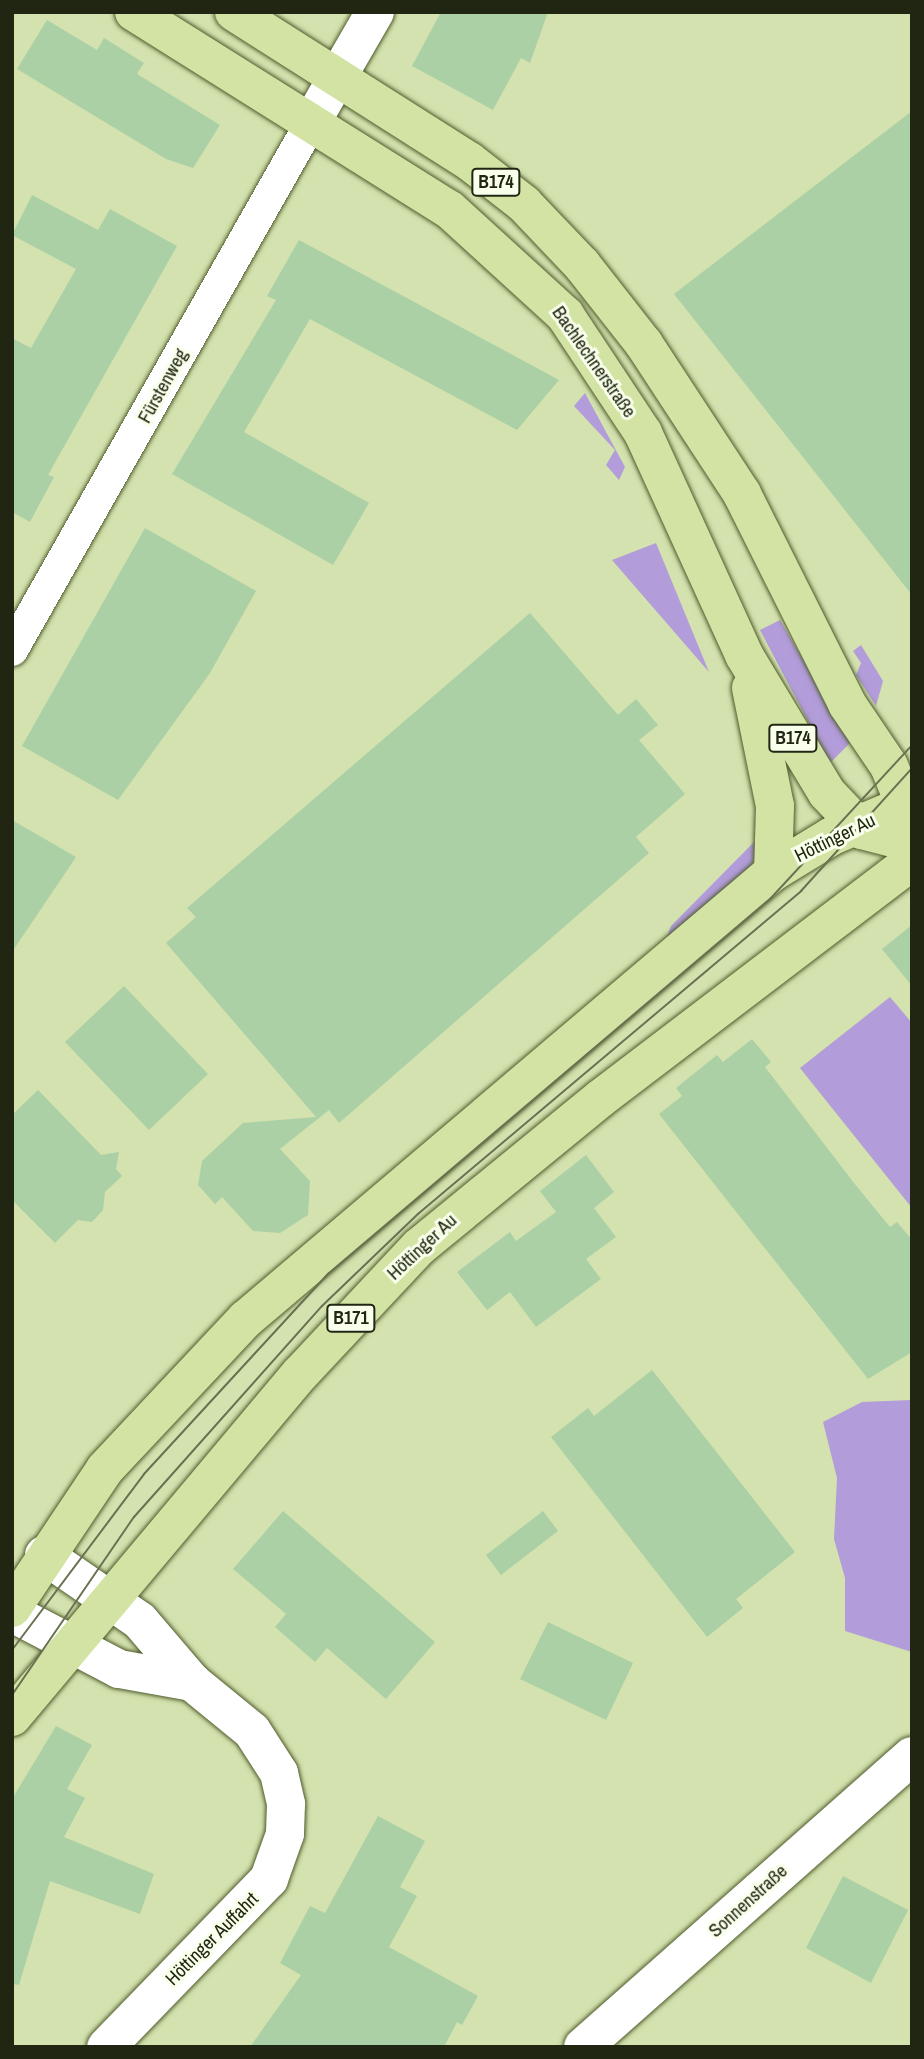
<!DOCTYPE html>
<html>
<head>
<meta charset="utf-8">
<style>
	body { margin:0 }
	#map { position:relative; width:924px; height:2059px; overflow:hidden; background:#d3e2ae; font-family:"Archivo Narrow",sans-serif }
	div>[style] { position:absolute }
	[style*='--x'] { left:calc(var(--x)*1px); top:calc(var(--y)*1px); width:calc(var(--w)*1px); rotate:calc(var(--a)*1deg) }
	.green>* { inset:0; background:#b29cd9 }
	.building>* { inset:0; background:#acd0a5 }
	.roads { filter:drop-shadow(0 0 2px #4f5b2c) drop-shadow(0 0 2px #4f5b2c) }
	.street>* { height:32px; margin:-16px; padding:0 16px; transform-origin:16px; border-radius:16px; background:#fff }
	.secondary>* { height:38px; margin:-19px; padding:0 19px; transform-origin:19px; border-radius:19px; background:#fff }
	.primary>* { height:38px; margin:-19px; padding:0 19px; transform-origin:19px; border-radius:19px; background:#d3e3a4 }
	.tram>* { height:2px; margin:-1px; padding:0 1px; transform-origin:1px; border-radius:1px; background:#687151 }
	span { translate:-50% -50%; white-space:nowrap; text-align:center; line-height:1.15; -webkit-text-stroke:6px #f8ffea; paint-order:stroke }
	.shield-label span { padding:2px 5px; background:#f8ffea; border:2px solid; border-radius:5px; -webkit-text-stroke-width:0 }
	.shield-label { font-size:18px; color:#212613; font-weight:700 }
	.street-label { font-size:19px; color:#212613 }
	.frame { position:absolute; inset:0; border:14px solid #212613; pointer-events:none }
</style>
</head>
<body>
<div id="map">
	<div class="green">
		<div style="clip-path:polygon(585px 393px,625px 467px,619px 480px,606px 465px,615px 450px,574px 406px)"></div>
		<div style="clip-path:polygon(656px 543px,709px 672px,612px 560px)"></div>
		<div style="clip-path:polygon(780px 620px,851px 742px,830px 763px,760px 630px)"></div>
		<div style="clip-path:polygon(861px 645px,883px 681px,876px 706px,856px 675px,861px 663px,853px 651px)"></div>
		<div style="clip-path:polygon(761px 835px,751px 868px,664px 945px,671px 926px)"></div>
		<div style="clip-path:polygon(890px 997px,912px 1023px,912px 1208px,800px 1068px)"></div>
		<div style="clip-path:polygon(912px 1400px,912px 1652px,845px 1631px,845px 1578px,834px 1539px,837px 1478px,823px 1422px,862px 1402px)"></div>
	</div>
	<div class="building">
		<div style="clip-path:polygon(441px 12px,548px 12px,530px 63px,521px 58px,493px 110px,412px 66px)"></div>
		<div style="clip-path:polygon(47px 20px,97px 50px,104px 38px,144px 63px,137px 74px,220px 125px,193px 168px,166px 159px,17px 69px)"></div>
		<div style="clip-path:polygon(912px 111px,912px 595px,674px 294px)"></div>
		<div style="clip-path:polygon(32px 195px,98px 230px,110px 209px,177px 246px,48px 475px,54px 477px,30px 522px,12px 512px,12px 338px,31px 348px,76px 269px,12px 235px)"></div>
		<div style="clip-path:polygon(299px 240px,559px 380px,517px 430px,310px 319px,244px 432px,369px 503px,333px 565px,172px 474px,276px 300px,267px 296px)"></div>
		<div style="clip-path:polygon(145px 528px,256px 591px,210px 673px,118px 800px,22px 746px)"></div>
		<div style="clip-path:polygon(530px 613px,618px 715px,636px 699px,658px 725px,639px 740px,685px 794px,636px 837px,649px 853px,339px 1123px,329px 1110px,280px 1149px,310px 1181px,308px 1215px,280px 1233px,253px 1231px,222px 1197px,215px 1204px,198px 1185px,202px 1161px,243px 1123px,316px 1117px,166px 943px,196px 917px,187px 908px)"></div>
		<div style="clip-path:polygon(12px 820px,76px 857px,12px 952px)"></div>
		<div style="clip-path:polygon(912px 925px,912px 986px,882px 949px)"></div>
		<div style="clip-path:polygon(124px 986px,208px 1074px,149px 1130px,65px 1042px)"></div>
		<div style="clip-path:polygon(752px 1039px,771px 1062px,765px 1067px,854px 1183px,890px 1227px,897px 1222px,912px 1240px,912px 1352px,868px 1379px,659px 1114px,682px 1096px,676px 1088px,717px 1055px,723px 1062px)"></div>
		<div style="clip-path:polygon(38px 1090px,101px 1155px,119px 1152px,116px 1169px,122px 1176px,105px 1192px,103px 1210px,92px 1222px,78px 1220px,55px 1243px,12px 1200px,12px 1115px)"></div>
		<div style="clip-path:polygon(586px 1155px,614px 1192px,594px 1208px,616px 1237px,586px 1259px,601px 1279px,536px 1327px,510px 1292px,487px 1310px,457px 1272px,510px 1232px,516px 1241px,556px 1212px,540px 1191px)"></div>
		<div style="clip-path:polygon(652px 1370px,795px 1552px,736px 1599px,743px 1608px,707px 1637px,551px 1437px,588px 1408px,594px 1416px)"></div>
		<div style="clip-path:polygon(283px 1511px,435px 1642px,386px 1699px,327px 1648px,315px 1662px,275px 1627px,286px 1614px,233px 1569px)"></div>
		<div style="clip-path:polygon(543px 1511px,558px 1531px,501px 1575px,486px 1555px)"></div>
		<div style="clip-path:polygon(548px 1622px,633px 1663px,606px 1720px,520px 1679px)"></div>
		<div style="clip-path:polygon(56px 1726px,92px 1745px,67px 1789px,85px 1798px,64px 1837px,154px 1874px,140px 1914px,50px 1881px,19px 1985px,12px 1984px,12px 1799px)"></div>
		<div style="clip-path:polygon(378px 1816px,425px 1841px,400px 1887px,417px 1896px,389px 1947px,478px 1996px,462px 2025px,457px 2022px,444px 2047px,250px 2047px,301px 1975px,280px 1963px,310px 1906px,325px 1913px)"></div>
		<div style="clip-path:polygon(843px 1876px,908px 1910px,871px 1983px,806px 1948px)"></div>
	</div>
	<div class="roads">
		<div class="street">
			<div style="--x:12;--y:650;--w:608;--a:-60.44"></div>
		</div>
		<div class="secondary">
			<div style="--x:312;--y:121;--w:126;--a:-60"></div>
			<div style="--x:44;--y:1555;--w:116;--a:34.5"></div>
			<div style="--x:140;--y:1621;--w:80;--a:49.6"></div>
			<div style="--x:192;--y:1682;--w:77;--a:39.2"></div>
			<div style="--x:252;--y:1731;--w:50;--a:57.3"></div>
			<div style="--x:279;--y:1773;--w:32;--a:77"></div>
			<div style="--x:286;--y:1804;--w:30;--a:92"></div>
			<div style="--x:285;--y:1834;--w:48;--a:109.6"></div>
			<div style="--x:269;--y:1879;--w:234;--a:134.1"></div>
			<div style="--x:12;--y:1613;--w:121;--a:27.6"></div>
			<div style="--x:119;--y:1669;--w:74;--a:10.1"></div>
			<div style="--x:583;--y:2047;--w:439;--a:-41.5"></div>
		</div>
		<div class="primary">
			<div style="--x:134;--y:12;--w:373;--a:32.1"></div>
			<div style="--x:450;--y:210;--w:156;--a:42.4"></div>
			<div style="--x:565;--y:315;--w:141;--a:56.5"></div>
			<div style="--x:643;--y:433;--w:244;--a:65.5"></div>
			<div style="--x:744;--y:655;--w:161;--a:59"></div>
			<div style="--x:827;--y:793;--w:51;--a:46.6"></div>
			<div style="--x:862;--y:830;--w:52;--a:14.6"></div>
			<div style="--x:234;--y:12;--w:278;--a:32.4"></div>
			<div style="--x:469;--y:161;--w:70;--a:38"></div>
			<div style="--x:524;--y:204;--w:84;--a:46.4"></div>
			<div style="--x:582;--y:265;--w:100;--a:51.9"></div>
			<div style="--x:644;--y:344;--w:179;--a:56.8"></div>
			<div style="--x:742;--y:494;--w:235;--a:63.4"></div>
			<div style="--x:847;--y:704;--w:75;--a:55.9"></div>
			<div style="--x:889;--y:766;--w:42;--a:67.7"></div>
			<div style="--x:905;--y:805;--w:26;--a:92"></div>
			<div style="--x:751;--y:688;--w:120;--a:78.5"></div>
			<div style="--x:775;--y:806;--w:66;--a:91.7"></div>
			<div style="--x:12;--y:1608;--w:167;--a:-56.2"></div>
			<div style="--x:105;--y:1469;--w:206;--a:-46.8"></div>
			<div style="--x:246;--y:1319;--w:691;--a:-40.3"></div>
			<div style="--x:773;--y:872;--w:69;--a:-31.4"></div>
			<div style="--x:832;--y:836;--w:87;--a:-23"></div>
			<div style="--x:12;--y:1717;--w:448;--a:-50"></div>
			<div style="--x:300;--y:1374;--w:174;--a:-46.9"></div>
			<div style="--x:419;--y:1247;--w:235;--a:-39.3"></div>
			<div style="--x:601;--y:1098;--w:391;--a:-37.3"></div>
		</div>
	</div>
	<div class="tram">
		<div style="--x:12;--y:1650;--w:220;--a:-53.1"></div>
		<div style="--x:144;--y:1474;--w:273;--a:-47.4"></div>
		<div style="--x:329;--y:1273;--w:580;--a:-40.31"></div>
		<div style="--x:771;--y:898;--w:208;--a:-47.3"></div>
		<div style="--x:12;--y:1695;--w:216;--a:-55.6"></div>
		<div style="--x:134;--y:1517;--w:283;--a:-48.3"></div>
		<div style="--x:322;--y:1306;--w:134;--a:-43.8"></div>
		<div style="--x:419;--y:1213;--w:500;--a:-40.1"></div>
		<div style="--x:801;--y:891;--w:166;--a:-47.9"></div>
	</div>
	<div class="shield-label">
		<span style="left:496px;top:182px">B174</span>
		<span style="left:793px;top:738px">B174</span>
		<span style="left:351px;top:1318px">B171</span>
	</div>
	<div class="street-label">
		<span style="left:594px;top:362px;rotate:55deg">Bachlechnerstraße</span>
		<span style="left:163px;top:386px;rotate:-61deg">Fürstenweg</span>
		<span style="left:835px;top:838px;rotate:-26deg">Höttinger Au</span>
		<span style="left:422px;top:1247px;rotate:-43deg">Höttinger Au</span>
		<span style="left:748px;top:1901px;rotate:-42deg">Sonnenstraße</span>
		<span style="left:212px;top:1939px;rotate:-45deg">Höttinger Auffahrt</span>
	</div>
	<div class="frame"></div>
</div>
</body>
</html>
